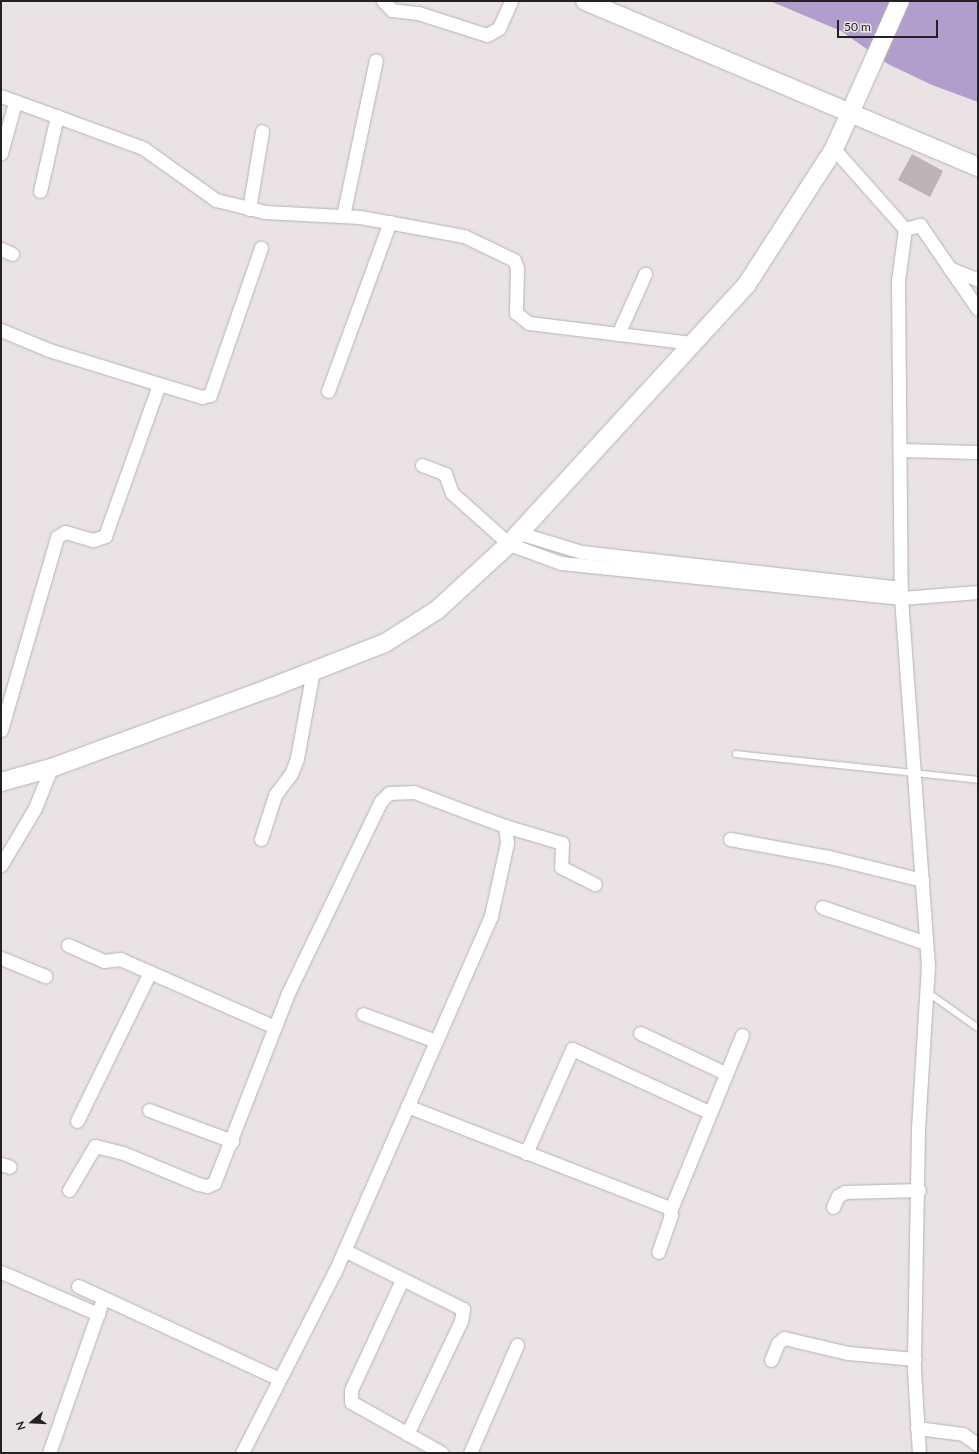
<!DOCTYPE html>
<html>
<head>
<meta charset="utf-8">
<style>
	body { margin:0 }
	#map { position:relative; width:979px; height:1454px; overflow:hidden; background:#eae3e6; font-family:Lato,sans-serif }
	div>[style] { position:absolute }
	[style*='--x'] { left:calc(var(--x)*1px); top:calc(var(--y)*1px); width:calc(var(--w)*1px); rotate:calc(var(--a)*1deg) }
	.water>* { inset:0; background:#b29ecd }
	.building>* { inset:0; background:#bbb3b5 }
	.roads { filter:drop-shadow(0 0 1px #b8b1b5) drop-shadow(0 0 1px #b8b1b5) }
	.lane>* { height:6px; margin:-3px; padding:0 3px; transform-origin:3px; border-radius:3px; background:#fff }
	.street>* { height:13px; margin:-6.5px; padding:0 6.5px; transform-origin:6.5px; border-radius:6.5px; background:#fff }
	.secondary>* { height:18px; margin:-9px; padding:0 9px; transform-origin:9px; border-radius:9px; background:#fff }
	span { translate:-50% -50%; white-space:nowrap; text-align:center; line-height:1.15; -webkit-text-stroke:3px #eae3e6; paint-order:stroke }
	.frame { position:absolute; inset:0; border:2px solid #242122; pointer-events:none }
	.north { position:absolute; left:12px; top:1402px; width:40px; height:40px; -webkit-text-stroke:3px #eae3e6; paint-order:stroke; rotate:252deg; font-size:11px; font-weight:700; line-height:16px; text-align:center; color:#242122 }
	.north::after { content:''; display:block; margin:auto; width:14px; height:18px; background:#242122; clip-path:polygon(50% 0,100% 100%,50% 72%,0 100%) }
	.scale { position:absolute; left:837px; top:20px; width:101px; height:18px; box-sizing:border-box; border:2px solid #242122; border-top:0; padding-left:5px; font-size:12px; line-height:14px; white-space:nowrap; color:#242122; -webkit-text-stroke:3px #eae3e6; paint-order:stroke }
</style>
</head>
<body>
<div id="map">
	<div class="water">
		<div style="clip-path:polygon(770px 1px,978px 1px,978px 102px,932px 85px,888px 64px,841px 31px)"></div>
	</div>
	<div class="building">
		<div style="clip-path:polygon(912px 154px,943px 171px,930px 197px,898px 180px)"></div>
	</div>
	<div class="roads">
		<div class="lane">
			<div style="--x:736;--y:754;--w:243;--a:6.1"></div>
			<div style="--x:927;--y:992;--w:62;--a:35.2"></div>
		</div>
		<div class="street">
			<div style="--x:383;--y:1;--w:13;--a:45"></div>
			<div style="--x:392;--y:10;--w:26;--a:7"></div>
			<div style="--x:418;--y:13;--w:72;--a:17.7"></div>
			<div style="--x:487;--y:35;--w:14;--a:-30"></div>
			<div style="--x:499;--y:28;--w:30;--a:-66"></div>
			<div style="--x:1;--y:96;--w:151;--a:20.1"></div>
			<div style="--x:143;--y:148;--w:90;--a:35.5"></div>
			<div style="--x:216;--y:200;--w:50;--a:13.8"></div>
			<div style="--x:265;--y:212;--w:95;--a:3"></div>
			<div style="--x:360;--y:217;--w:106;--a:10.4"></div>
			<div style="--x:464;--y:236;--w:55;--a:25.6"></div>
			<div style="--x:514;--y:260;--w:9;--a:69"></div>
			<div style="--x:517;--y:268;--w:45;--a:91.3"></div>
			<div style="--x:516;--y:313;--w:16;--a:38"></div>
			<div style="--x:529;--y:323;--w:165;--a:7"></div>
			<div style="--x:834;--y:149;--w:107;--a:48.4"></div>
			<div style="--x:905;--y:229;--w:51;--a:97.8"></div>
			<div style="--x:898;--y:280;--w:318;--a:89.5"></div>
			<div style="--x:901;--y:598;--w:368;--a:85.8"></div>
			<div style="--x:928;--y:965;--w:164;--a:93.5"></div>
			<div style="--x:918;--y:1129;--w:240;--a:91"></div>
			<div style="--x:914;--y:1369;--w:84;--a:86.6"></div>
			<div style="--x:1;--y:153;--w:53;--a:-74.6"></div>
			<div style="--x:40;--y:191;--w:77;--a:-77.2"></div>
			<div style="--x:249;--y:209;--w:79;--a:-80.5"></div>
			<div style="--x:343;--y:216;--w:159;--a:-78.1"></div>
			<div style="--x:905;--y:229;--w:16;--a:-15"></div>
			<div style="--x:920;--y:225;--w:102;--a:55.4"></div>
			<div style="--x:1;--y:249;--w:12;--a:24"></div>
			<div style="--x:949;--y:268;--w:31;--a:22"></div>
			<div style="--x:1;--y:330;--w:52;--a:22.6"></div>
			<div style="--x:49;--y:350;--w:115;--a:17.2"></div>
			<div style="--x:618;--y:334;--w:66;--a:-65.8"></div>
			<div style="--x:328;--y:391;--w:180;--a:-69.9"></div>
			<div style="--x:900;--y:450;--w:78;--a:1.5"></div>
			<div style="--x:422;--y:465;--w:25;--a:21"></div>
			<div style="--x:445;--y:474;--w:20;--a:70"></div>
			<div style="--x:452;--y:493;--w:76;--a:41.8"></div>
			<div style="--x:509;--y:544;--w:55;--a:20.1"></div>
			<div style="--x:561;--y:563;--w:342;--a:5.9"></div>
			<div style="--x:901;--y:598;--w:77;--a:-4.5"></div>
			<div style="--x:519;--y:533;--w:65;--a:17"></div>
			<div style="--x:581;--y:552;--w:322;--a:6.4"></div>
			<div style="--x:1;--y:730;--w:201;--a:-73.8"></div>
			<div style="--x:57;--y:537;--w:9;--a:-32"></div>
			<div style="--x:65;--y:532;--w:29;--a:16"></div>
			<div style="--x:93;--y:540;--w:13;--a:-18"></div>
			<div style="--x:105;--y:536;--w:161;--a:-70.4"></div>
			<div style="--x:159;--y:384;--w:45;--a:16.8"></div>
			<div style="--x:202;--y:397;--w:8;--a:-14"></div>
			<div style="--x:210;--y:395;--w:156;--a:-70.9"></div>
			<div style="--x:505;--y:826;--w:59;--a:16.6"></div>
			<div style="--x:562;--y:843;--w:24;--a:92"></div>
			<div style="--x:561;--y:867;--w:38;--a:27"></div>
			<div style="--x:261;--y:839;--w:46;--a:-72.3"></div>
			<div style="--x:275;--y:795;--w:26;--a:-53"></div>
			<div style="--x:291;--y:774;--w:17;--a:-69"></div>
			<div style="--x:297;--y:758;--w:88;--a:-79.6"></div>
			<div style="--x:730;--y:839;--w:101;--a:10.3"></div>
			<div style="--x:829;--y:857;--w:96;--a:13.9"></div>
			<div style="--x:1;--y:865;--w:66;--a:-59.2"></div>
			<div style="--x:35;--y:808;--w:43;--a:-68.2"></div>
			<div style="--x:822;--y:907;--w:110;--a:19.1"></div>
			<div style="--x:68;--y:945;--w:39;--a:24"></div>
			<div style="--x:104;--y:961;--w:16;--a:-7"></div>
			<div style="--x:120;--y:959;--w:169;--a:23.7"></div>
			<div style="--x:1;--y:958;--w:48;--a:22.2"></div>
			<div style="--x:363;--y:1014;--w:78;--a:20.3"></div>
			<div style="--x:640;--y:1033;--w:94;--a:25.2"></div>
			<div style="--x:407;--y:1106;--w:280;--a:21.2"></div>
			<div style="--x:668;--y:1207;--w:9;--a:69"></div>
			<div style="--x:671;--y:1215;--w:39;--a:109"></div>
			<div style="--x:149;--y:1110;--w:89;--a:20.5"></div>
			<div style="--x:77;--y:1121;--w:166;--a:-63.9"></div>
			<div style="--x:526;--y:1153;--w:114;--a:-66.1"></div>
			<div style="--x:572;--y:1049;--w:151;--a:24.7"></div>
			<div style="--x:1;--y:1164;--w:9;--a:18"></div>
			<div style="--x:69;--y:1190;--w:51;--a:-59.4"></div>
			<div style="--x:95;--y:1146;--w:29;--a:14"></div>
			<div style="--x:123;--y:1153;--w:81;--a:22.5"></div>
			<div style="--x:198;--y:1184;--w:9;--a:13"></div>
			<div style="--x:207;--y:1186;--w:8;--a:-23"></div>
			<div style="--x:214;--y:1183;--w:204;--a:-68.7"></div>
			<div style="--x:288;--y:993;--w:213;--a:-64.2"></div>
			<div style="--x:381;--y:801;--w:11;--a:-45"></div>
			<div style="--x:389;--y:793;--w:25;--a:-2"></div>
			<div style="--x:414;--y:792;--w:97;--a:20.5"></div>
			<div style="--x:505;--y:826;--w:17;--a:83"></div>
			<div style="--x:507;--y:843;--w:75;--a:102.4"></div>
			<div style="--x:491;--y:916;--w:390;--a:113.7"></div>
			<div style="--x:334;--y:1273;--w:202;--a:117.1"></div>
			<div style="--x:833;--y:1207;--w:12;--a:-66"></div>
			<div style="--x:838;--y:1196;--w:8;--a:-30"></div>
			<div style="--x:845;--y:1192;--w:74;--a:-1.5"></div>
			<div style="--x:671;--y:1209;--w:188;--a:-67.8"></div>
			<div style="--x:344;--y:1250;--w:133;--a:26.4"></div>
			<div style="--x:463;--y:1309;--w:12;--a:99"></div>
			<div style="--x:461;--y:1321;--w:125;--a:115.5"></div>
			<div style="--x:1;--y:1272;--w:106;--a:23.4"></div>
			<div style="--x:402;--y:1280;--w:121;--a:114.9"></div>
			<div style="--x:351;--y:1390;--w:12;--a:90"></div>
			<div style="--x:351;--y:1402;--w:104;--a:29.3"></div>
			<div style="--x:78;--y:1286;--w:221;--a:24.8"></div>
			<div style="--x:771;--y:1360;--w:18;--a:-68"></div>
			<div style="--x:778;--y:1343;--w:8;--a:-40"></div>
			<div style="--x:784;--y:1338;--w:66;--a:13.2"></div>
			<div style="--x:848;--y:1353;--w:67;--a:5.1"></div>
			<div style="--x:917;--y:1428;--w:46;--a:7.4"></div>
			<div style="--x:963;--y:1434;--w:19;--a:36"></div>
			<div style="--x:49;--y:1453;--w:163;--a:-70.7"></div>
			<div style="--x:470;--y:1453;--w:118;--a:-66.5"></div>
		</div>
		<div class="secondary">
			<div style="--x:585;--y:1;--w:427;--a:22.9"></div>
			<div style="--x:1;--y:782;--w:52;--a:-15.6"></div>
			<div style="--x:51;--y:768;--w:233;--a:-20.1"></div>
			<div style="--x:270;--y:688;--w:123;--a:-21.4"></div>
			<div style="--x:385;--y:643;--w:62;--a:-32.4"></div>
			<div style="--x:437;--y:610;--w:98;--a:-42.5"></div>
			<div style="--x:509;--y:544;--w:352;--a:-47.5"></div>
			<div style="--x:747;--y:284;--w:161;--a:-57.2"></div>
			<div style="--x:834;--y:149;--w:162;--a:-66"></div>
		</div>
	</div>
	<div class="frame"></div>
	<div class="north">N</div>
	<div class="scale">50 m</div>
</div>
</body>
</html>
